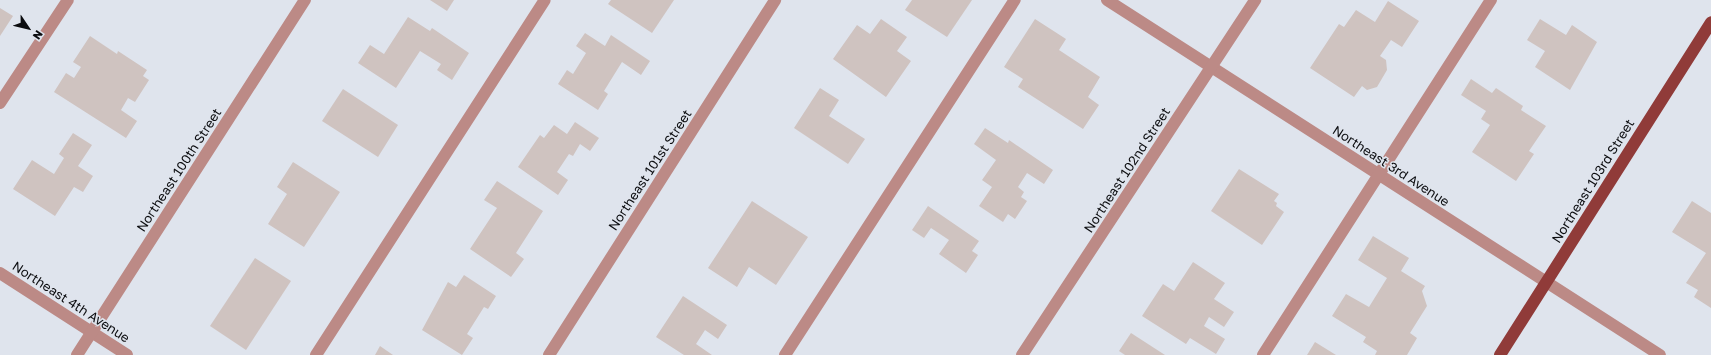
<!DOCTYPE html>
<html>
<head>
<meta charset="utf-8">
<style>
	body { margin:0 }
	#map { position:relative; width:1711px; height:355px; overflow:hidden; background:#dfe4ed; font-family:"Golos Text",sans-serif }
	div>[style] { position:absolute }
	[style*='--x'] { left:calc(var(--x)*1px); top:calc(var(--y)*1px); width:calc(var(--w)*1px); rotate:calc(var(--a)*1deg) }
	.building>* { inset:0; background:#cfc3c0 }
	.minor>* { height:12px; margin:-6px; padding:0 6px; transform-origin:6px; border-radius:6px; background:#bc8a86 }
	.major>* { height:12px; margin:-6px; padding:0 6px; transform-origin:6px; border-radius:6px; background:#903b39 }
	span { translate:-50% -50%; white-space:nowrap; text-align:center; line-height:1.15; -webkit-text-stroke:3px #dfe4ed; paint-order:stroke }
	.street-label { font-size:13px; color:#0b0c0f }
	.north { position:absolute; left:8px; top:8px; width:40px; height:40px; -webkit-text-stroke:3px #dfe4ed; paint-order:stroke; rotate:125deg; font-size:11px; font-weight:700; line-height:16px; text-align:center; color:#0b0c0f }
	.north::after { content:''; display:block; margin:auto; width:14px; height:18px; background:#0b0c0f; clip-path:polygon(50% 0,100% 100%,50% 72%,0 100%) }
</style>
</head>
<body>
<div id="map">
	<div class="building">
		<div style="clip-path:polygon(430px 0,454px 0,447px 11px)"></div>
		<div style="clip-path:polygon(611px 0,674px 0,652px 33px,608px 4px)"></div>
		<div style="clip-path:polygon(912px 0,972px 0,947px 37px,905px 10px)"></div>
		<div style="clip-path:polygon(1388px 1px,1419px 21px,1402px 47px,1391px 40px,1380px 56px,1386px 60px,1387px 70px,1377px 87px,1367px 90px,1362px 86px,1354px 97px,1310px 68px,1339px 24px,1344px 27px,1356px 10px,1375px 22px)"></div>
		<div style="clip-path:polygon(0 8px,13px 16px,0 36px)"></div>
		<div style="clip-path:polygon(408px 17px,430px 31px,432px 28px,469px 53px,452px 80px,437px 70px,441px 64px,420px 51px,396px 88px,358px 63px,370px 45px,384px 54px)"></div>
		<div style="clip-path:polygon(881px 19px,907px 37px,897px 51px,911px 61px,886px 97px,833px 59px,857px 25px,870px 34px)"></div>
		<div style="clip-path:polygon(1035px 19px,1066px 39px,1059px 50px,1100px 77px,1088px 97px,1099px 105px,1083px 129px,1018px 87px,1023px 79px,1004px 67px)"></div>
		<div style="clip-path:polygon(1540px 19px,1566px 35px,1572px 25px,1597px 42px,1570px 90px,1535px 67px,1545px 51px,1527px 40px)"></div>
		<div style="clip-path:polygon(585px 33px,605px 46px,611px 35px,650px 61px,641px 75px,622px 62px,604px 91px,608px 94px,598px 110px,558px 84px,567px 70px,573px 74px,586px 53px,576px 46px)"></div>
		<div style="clip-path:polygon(90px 36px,117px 54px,118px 51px,147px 70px,143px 76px,149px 80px,135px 102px,128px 98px,121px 110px,137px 121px,126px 138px,54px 92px,66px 73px,74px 78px,81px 67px,73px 62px)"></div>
		<div style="clip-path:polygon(1471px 79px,1492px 93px,1496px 88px,1523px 106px,1521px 110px,1546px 126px,1529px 151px,1534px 154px,1516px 181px,1472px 152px,1490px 125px,1481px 119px,1486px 111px,1461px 95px)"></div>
		<div style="clip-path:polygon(820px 88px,839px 100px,829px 116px,865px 139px,848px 164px,794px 128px)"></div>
		<div style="clip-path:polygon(343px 89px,398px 125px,378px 157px,322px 121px)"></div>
		<div style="clip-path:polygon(575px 122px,599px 138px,590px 151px,580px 144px,573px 156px,569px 154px,557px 172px,568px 180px,558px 195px,518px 167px,540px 135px,544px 138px,554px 125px,567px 134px)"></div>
		<div style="clip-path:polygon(985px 128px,1008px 143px,1009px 140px,1053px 170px,1044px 184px,1027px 173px,1018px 187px,1024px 192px,1021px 197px,1027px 201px,1015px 219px,1008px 214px,1003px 222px,979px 206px,992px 187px,982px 180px,996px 160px,974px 144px)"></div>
		<div style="clip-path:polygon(73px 133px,92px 145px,78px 166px,93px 176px,83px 192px,74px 187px,55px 216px,13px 189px,32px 160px,54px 174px,64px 158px,59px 154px)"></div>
		<div style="clip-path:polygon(293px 162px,340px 192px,304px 247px,268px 224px,287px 194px,277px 187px)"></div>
		<div style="clip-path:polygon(1239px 169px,1279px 194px,1274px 201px,1277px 203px,1276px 206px,1284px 212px,1262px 245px,1211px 211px)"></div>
		<div style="clip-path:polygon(497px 181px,543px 211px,516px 253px,524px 259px,511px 277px,470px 249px,497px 208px,484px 200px)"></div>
		<div style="clip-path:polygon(752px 201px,808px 237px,776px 285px,749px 267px,737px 287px,708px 268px)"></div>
		<div style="clip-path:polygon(1692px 201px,1711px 213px,1711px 308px,1694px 297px,1698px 290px,1686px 283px,1706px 253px,1672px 232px)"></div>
		<div style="clip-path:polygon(928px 206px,979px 241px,972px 251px,978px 255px,966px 273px,939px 254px,949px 240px,931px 228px,924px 238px,912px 230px)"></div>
		<div style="clip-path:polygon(1373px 236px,1409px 258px,1401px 271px,1425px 286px,1422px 291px,1427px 306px,1410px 333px,1417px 338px,1407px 355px,1375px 355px,1377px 351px,1363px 342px,1366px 337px,1332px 316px,1346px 294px,1369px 307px,1387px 278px,1358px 260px)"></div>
		<div style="clip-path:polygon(255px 258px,291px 281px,246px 350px,210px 326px)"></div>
		<div style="clip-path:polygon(1193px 262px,1225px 283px,1214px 299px,1234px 312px,1224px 327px,1209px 317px,1204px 326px,1225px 339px,1216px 354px,1190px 338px,1186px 344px,1142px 316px,1163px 284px,1174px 291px)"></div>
		<div style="clip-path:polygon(464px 275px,496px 296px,488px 309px,484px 307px,467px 334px,473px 338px,462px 355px,422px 330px,448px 282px,456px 287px)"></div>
		<div style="clip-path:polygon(683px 296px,727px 325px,718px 339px,705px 330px,696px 344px,712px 355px,684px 355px,656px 337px)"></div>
		<div style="clip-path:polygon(1131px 333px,1165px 355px,1125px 355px,1119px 351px)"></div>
		<div style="clip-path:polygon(1315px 342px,1336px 355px,1307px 355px)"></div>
		<div style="clip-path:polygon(380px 346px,393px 355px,375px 355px)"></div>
	</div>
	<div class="minor">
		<div style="--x:1107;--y:0;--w:657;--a:32.7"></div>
		<div style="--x:0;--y:103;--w:123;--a:-56.6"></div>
		<div style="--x:0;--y:273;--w:151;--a:32.8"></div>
		<div style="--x:77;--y:355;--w:422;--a:-57.3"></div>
		<div style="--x:316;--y:355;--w:422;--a:-57.2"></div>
		<div style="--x:549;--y:355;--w:421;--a:-57.5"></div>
		<div style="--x:785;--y:355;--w:423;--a:-57.1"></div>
		<div style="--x:1022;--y:355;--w:425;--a:-56.7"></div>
		<div style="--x:1263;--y:355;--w:422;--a:-57.3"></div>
	</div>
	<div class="major">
		<div style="--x:1500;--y:355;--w:394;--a:-57.6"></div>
	</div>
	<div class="street-label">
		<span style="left:1391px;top:166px;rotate:33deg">Northeast 3rd Avenue</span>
		<span style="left:179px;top:170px;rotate:-57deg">Northeast 100th Street</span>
		<span style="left:650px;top:170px;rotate:-57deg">Northeast 101st Street</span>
		<span style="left:1127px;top:170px;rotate:-57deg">Northeast 102nd Street</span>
		<span style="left:1593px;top:181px;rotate:-58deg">Northeast 103rd Street</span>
		<span style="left:71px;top:302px;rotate:33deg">Northeast 4th Avenue</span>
	</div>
	<div class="north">N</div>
</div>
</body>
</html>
